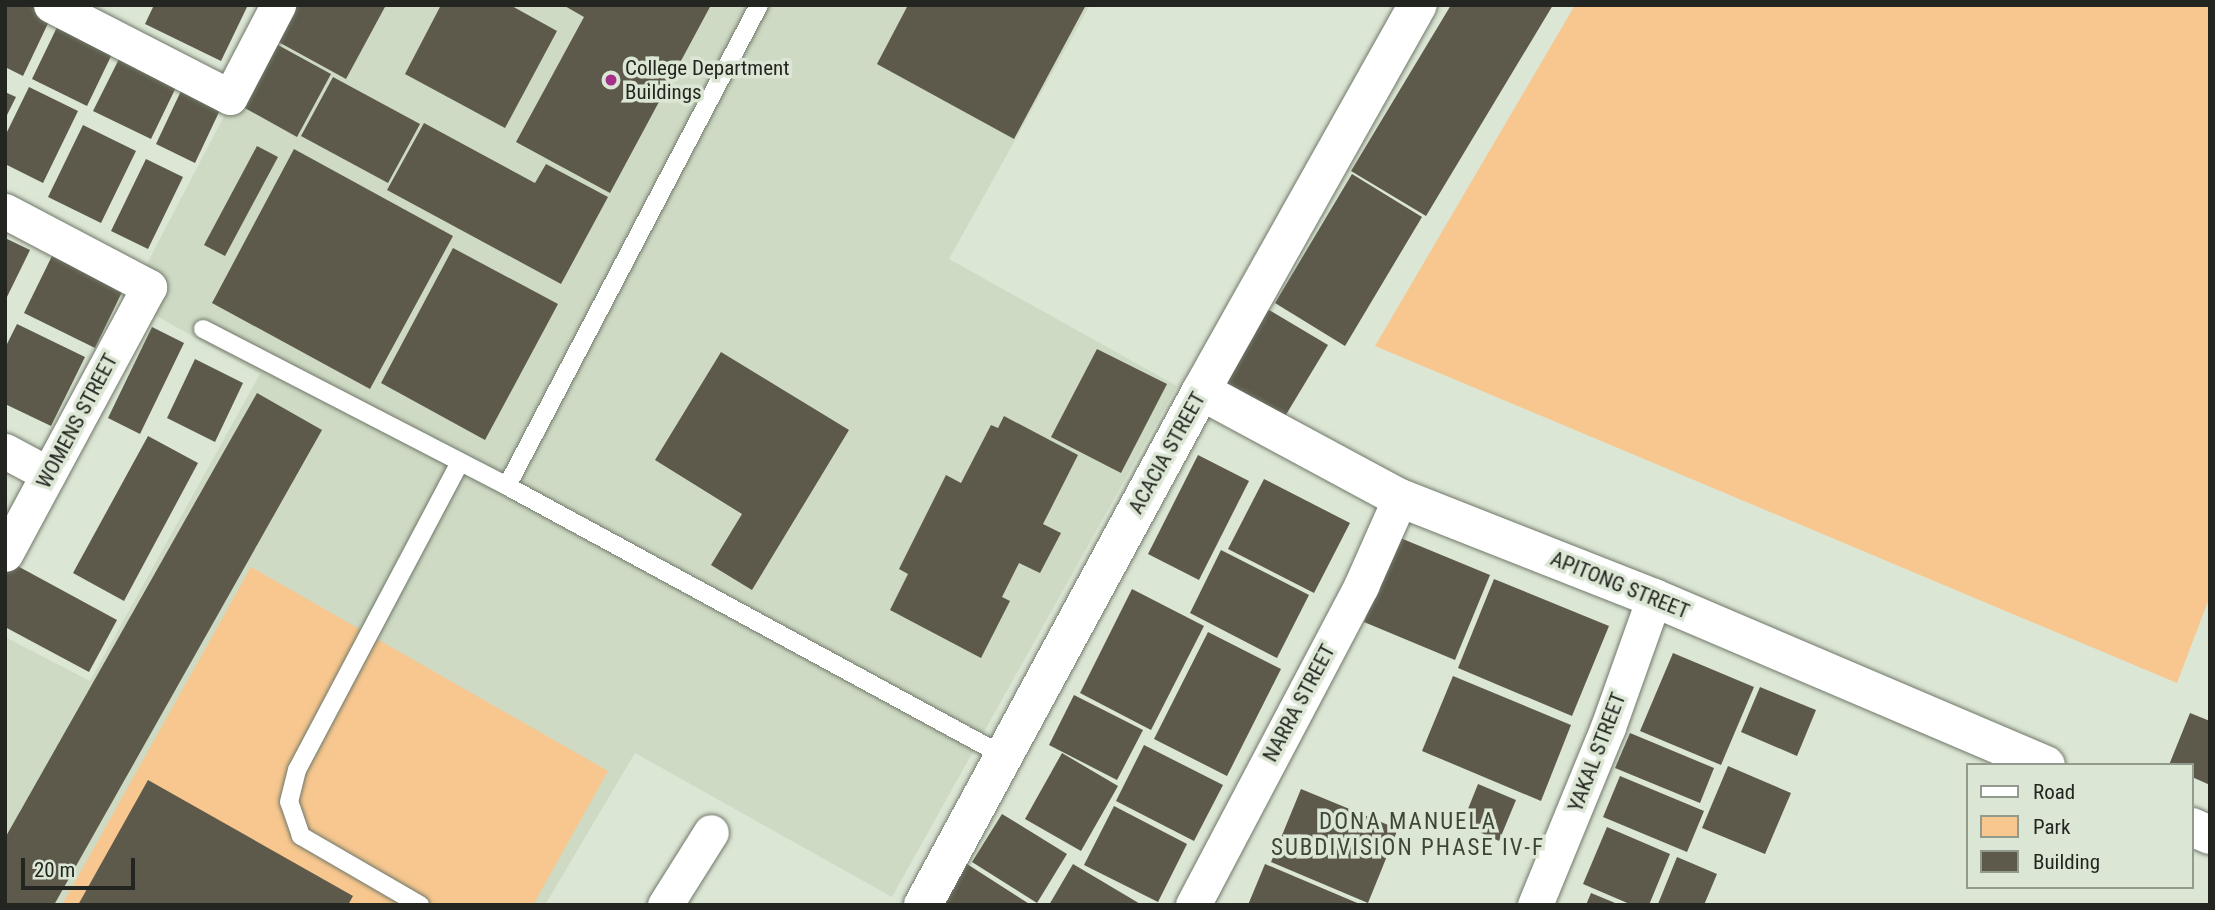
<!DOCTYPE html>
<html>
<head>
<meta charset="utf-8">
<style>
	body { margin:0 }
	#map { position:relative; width:2215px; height:910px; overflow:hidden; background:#dce6d5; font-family:"Roboto Condensed",sans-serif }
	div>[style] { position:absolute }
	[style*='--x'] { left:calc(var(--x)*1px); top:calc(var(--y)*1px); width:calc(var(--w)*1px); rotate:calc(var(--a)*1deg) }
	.built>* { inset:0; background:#cedac4 }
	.green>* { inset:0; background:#f7c78f }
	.building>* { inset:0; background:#5d5a4b }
	.roads { filter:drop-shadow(0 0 2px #707869) drop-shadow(0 0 2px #707869) }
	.lane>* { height:18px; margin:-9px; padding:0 9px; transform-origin:9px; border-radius:9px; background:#fff }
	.street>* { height:35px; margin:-17.5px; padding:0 17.5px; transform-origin:17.5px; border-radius:17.5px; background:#fff }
	.secondary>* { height:38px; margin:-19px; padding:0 19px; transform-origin:19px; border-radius:19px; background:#fff }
	.dots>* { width:19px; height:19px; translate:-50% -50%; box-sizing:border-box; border:4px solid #dce6d5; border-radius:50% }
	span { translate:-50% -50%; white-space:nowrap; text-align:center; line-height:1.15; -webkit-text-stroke:7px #dce6d5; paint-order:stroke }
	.poi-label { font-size:21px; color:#232620 }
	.left { translate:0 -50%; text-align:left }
	.street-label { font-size:21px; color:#232620 }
	.neighbourhood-label { font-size:23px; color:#3d4537; letter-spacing:2px }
	.frame { position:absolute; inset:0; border:7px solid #232620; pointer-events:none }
	.legend { position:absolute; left:1966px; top:763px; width:228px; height:126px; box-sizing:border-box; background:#dce6d5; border:2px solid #92998d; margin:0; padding:9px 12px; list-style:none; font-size:21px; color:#232620 }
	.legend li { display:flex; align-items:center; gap:14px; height:35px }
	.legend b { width:35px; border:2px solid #92998d }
	.scale { position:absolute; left:21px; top:858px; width:114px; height:32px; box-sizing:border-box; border:4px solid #232620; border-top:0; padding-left:9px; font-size:21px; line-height:24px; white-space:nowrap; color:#232620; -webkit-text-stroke:5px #dce6d5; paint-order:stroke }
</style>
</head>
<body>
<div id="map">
	<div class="built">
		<div style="clip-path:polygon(282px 5px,1090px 5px,949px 259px,1177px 386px,892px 897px,635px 753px,545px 905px,5px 905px,5px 637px,90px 681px,260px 374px,128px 300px)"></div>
	</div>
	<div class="green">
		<div style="clip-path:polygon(1575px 5px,2210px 5px,2210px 596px,2177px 683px,1375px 346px)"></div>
		<div style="clip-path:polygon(251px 567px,608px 771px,533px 905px,62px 905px)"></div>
	</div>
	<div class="building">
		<div style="clip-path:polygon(5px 5px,33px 5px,52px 15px,23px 76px,5px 67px)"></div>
		<div style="clip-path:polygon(154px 5px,248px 5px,221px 61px,145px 24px)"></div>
		<div style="clip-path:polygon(292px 5px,386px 5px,346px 79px,273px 39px)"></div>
		<div style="clip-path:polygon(441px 5px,510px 5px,557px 31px,505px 128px,405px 74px)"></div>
		<div style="clip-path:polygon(563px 5px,711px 5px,610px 193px,516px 142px,584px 17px)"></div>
		<div style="clip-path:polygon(908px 5px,1086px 5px,1014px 139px,877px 64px)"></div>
		<div style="clip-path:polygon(1451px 5px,1553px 5px,1426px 216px,1351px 171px)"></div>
		<div style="clip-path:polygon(59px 23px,114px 50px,87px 106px,32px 79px)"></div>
		<div style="clip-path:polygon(267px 39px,331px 74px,297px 137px,234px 102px)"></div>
		<div style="clip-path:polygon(123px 51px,180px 79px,151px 139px,93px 111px)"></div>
		<div style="clip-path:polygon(333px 77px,420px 124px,388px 183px,301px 136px)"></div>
		<div style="clip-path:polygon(29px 87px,78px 111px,43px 183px,5px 164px,5px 136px)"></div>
		<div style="clip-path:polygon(181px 91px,220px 110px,195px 163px,156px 144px)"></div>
		<div style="clip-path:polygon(5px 92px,16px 97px,5px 119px)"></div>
		<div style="clip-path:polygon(424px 123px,535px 183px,546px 164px,608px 197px,561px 284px,387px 190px)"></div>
		<div style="clip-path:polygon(83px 125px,136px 151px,101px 223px,48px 197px)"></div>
		<div style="clip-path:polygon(257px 146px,278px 157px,225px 256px,204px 245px)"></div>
		<div style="clip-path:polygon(294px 149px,453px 236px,370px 389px,212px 303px)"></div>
		<div style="clip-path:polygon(146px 159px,183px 177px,148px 249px,111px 231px)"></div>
		<div style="clip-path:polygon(1352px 174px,1422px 217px,1345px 346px,1275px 303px)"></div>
		<div style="clip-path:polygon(5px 238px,30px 250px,5px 301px)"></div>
		<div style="clip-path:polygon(453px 248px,558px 304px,485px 440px,381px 383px)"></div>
		<div style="clip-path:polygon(52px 256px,123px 290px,95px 348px,24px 313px)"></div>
		<div style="clip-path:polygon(1259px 304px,1328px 345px,1284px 418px,1216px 376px)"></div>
		<div style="clip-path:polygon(17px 324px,85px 357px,51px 426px,5px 404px,5px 348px)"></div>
		<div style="clip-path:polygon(152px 327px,184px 343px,140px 434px,108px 418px)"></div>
		<div style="clip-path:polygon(1097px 349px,1167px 384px,1121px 473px,1051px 437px)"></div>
		<div style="clip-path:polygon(721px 352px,849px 430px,752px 590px,711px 565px,742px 514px,655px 460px)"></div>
		<div style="clip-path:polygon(195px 359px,243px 383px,215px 442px,167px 418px)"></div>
		<div style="clip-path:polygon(257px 393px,322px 430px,54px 905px,5px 905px,5px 838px)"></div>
		<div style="clip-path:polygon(1004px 416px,1078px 455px,1043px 524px,1061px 533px,1040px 573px,1019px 563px,1002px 597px,1010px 601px,981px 658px,890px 610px,908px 574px,899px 569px,946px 475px,961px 483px,991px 425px,998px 428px)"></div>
		<div style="clip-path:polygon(148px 436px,198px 463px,124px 601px,73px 573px)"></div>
		<div style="clip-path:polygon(1198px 455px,1249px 481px,1199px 580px,1148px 554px)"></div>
		<div style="clip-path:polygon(1264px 479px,1350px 523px,1314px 593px,1228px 549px)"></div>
		<div style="clip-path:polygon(1398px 537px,1490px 575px,1455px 660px,1364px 622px)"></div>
		<div style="clip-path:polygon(1221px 550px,1309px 595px,1277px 658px,1190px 613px)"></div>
		<div style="clip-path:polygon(12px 563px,117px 620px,89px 672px,5px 627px,5px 576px)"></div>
		<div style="clip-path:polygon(1494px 579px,1609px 626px,1572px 716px,1458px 668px)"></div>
		<div style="clip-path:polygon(1132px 589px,1204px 626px,1151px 730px,1080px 693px)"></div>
		<div style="clip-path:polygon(1208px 632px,1281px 669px,1227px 776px,1154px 739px)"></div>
		<div style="clip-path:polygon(1673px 653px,1754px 687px,1721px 765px,1640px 731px)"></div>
		<div style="clip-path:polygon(1453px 676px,1571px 725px,1541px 801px,1422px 751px)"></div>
		<div style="clip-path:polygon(1760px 687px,1816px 710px,1797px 756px,1741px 732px)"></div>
		<div style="clip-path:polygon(1074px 695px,1143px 730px,1117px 780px,1049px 745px)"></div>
		<div style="clip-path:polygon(2190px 713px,2210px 721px,2210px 785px,2192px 777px,2192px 765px,2169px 765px)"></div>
		<div style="clip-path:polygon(1630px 733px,1714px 768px,1700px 803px,1615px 768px)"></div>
		<div style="clip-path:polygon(1144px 745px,1223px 785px,1194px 841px,1116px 801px)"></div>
		<div style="clip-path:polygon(1062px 753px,1118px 786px,1081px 851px,1025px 819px)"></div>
		<div style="clip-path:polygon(1728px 766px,1791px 793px,1765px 854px,1702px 828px)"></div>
		<div style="clip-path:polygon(1620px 776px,1704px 811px,1687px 852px,1603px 817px)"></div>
		<div style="clip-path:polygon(148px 780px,353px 896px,348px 905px,78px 905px)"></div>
		<div style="clip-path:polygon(1478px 784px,1516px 800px,1499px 841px,1462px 824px)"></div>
		<div style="clip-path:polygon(1301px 789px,1398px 829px,1368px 903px,1271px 862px)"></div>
		<div style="clip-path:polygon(1114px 806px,1187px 844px,1158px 902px,1084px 865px)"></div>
		<div style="clip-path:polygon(1002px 814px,1067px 854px,1037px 903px,972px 862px)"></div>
		<div style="clip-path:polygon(1607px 827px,1670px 854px,1649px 905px,1632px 905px,1583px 884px)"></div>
		<div style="clip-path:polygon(1677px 857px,1717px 874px,1704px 905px,1658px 904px)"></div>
		<div style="clip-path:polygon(967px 864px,1031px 905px,942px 905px)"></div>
		<div style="clip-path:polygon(1073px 864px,1142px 905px,1049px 905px)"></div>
		<div style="clip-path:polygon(1265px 864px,1362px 905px,1248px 905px)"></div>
		<div style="clip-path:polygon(1591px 893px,1620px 905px,1586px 905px)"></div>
	</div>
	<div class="roads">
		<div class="lane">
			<div style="--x:203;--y:329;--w:342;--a:27.3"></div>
			<div style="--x:507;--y:486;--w:566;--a:28.51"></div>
			<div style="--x:507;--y:486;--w:543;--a:-62.35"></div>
			<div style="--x:420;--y:905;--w:138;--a:-149.9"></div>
			<div style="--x:301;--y:836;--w:36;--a:-109"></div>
			<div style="--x:289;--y:802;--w:33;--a:-76"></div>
			<div style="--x:297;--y:770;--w:348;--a:-62.1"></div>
		</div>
		<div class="street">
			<div style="--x:51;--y:5;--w:201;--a:27.2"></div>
			<div style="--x:230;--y:97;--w:104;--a:-62.4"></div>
			<div style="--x:5;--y:211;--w:163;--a:27.8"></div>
			<div style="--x:149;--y:287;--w:303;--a:118.3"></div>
			<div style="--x:5;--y:451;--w:49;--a:28.1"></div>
			<div style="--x:665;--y:905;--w:86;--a:-57.8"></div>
			<div style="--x:1193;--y:905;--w:361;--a:-62.2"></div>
			<div style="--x:1361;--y:586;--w:96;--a:-66.1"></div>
			<div style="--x:1535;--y:905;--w:192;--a:-67.7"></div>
			<div style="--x:1608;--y:727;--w:137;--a:-70.4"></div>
		</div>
		<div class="secondary">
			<div style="--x:1201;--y:391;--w:226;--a:28.3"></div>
			<div style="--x:1400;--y:498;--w:273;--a:21.5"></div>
			<div style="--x:1654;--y:598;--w:426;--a:23.1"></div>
			<div style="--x:2192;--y:827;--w:20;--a:24"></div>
			<div style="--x:923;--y:905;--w:584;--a:-61.59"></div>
			<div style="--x:1201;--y:391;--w:443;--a:-60.7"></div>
		</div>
	</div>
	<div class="dots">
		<div style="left:611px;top:80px;background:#a4308a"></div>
	</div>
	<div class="poi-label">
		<span class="left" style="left:625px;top:80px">College Department<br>Buildings</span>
	</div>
	<div class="street-label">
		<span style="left:77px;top:421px;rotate:-62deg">WOMENS STREET</span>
		<span style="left:1167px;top:453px;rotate:-61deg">ACACIA STREET</span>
		<span style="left:1620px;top:585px;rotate:22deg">APITONG STREET</span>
		<span style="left:1299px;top:703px;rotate:-62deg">NARRA STREET</span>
		<span style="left:1597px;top:752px;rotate:-69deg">YAKAL STREET</span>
	</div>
	<div class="neighbourhood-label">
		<span style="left:1408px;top:835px">DONA MANUELA<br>SUBDIVISION PHASE IV-F</span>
	</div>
	<div class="frame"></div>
	<ul class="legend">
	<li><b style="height:9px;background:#fff"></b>Road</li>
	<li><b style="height:19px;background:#f7c78f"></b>Park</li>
	<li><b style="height:19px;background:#5d5a4b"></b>Building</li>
	</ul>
	<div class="scale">20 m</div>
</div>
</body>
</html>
